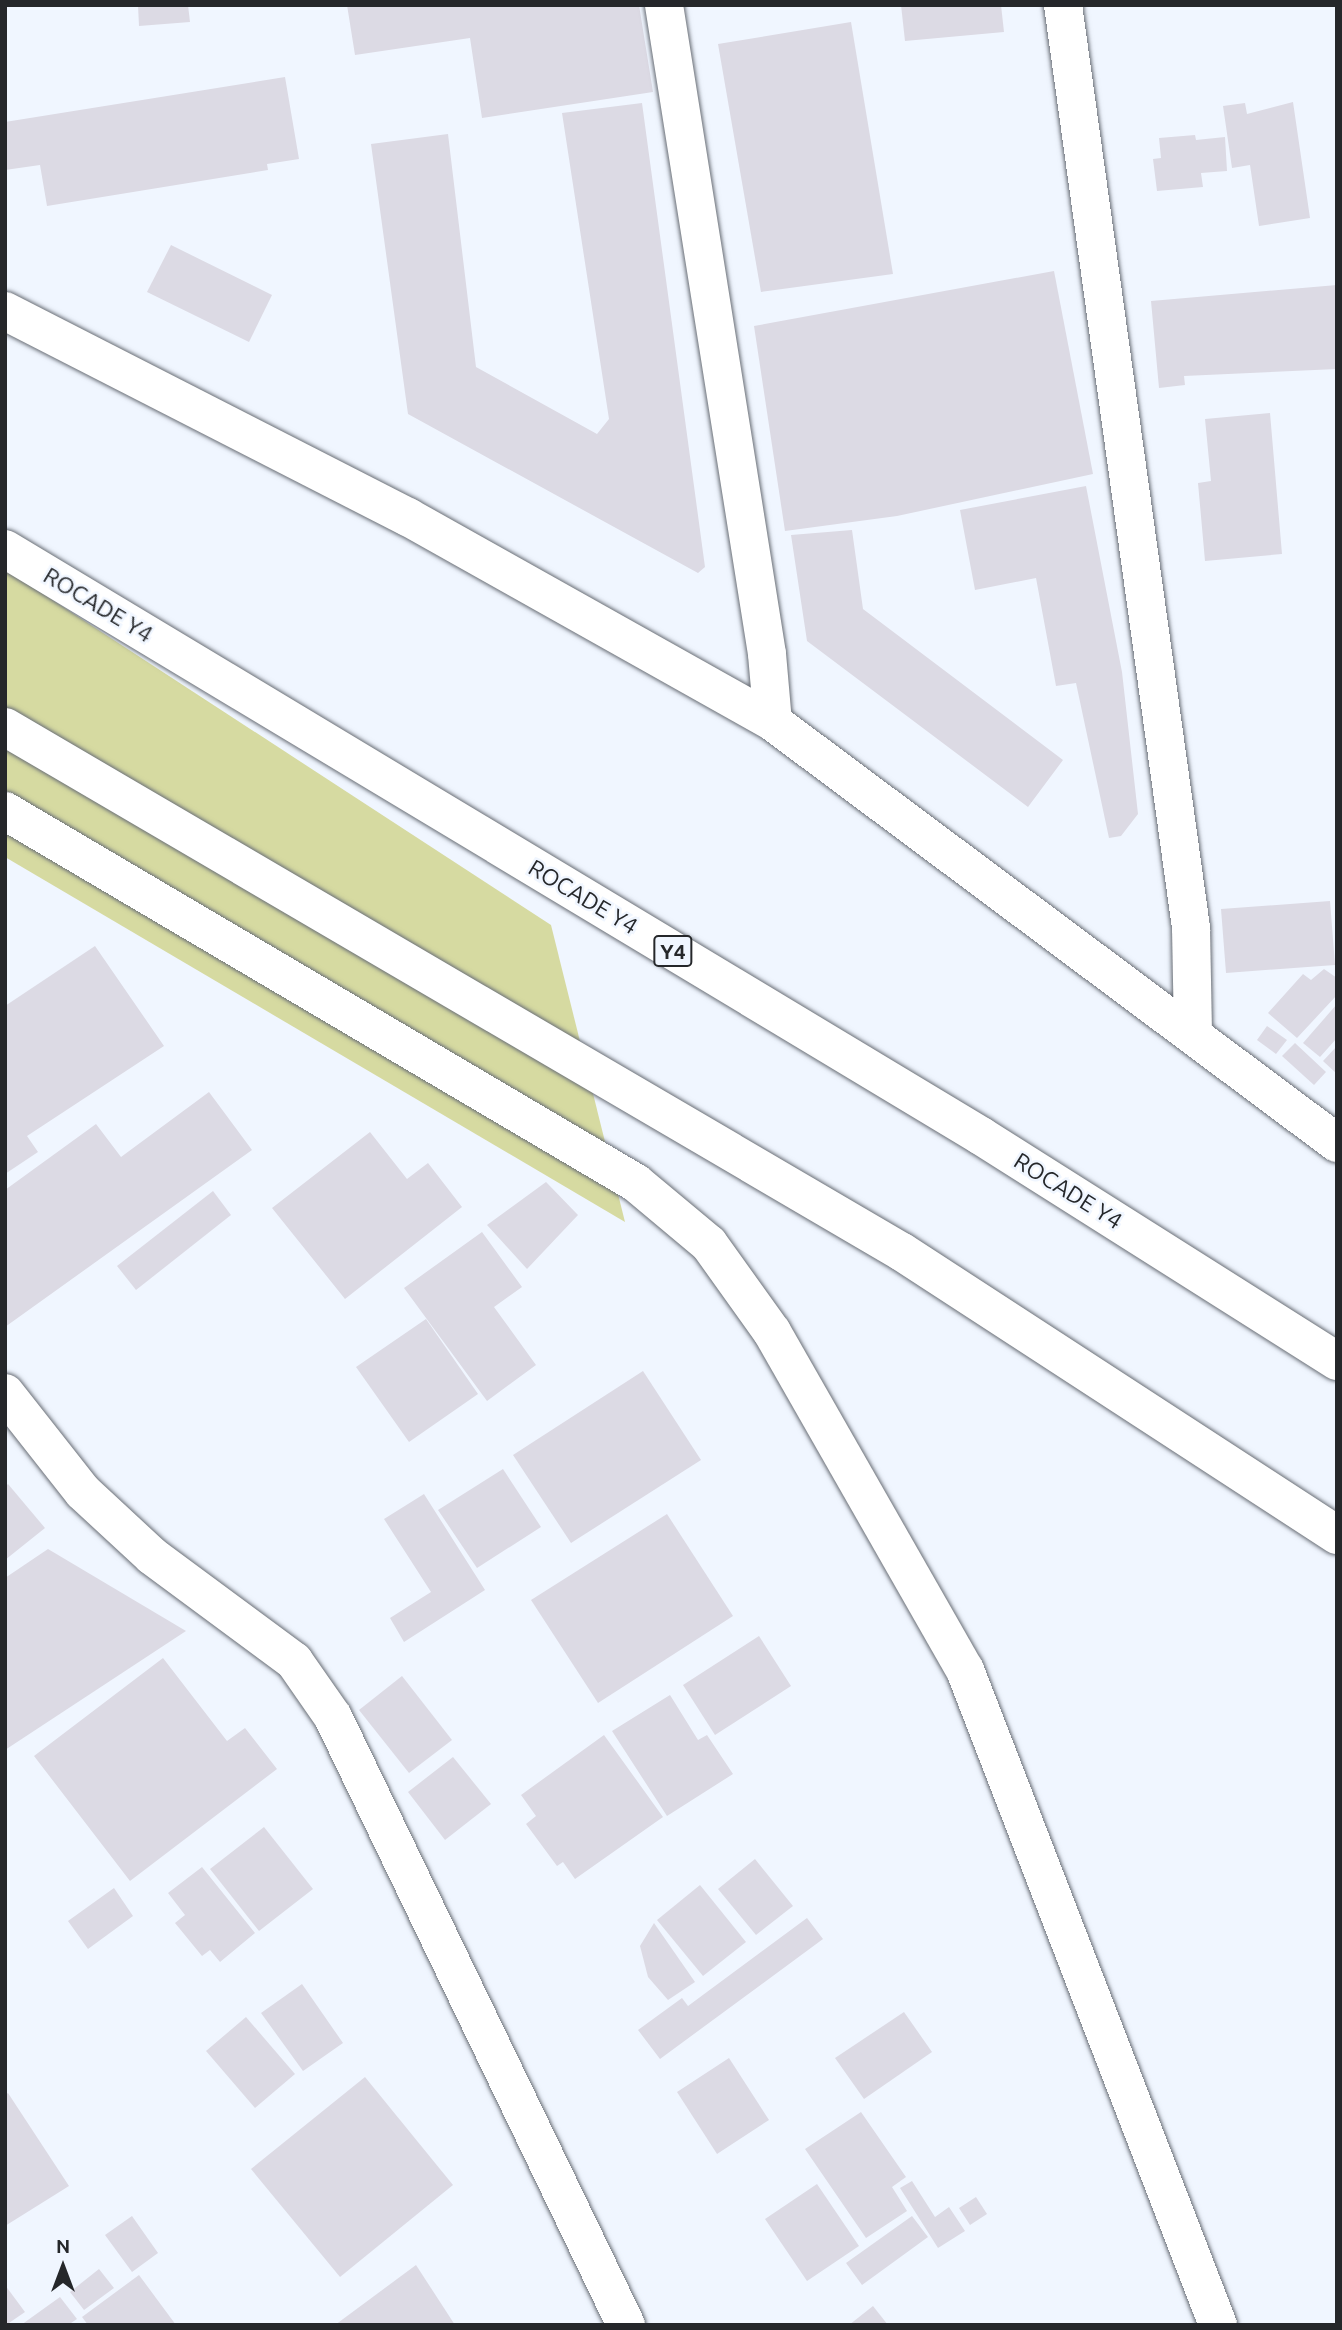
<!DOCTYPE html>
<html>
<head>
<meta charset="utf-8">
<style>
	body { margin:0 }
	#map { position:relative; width:1342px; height:2330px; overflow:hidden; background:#f0f6ff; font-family:Ubuntu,sans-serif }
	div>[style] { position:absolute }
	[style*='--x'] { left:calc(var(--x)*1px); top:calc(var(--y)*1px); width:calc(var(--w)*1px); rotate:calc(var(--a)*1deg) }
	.green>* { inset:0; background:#d6daa1 }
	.building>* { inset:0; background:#dcdae4 }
	.roads { filter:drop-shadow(0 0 2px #696e76) drop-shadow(0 0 2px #696e76) }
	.minor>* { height:38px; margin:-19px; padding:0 19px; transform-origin:19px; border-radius:19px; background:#fff }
	.tertiary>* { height:38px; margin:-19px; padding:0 19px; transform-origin:19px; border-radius:19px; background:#fff }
	.trunk>* { height:38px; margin:-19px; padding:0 19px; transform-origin:19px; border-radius:19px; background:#fff }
	span { translate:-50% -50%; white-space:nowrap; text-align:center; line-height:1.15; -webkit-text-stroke:5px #f0f6ff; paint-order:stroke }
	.shield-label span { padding:2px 5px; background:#f0f6ff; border:2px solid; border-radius:5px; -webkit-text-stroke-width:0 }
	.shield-label { font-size:21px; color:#25272a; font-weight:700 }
	.street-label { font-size:23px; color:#25272a }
	.frame { position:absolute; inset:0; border:7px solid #25272a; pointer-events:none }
	.north { position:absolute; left:28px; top:2232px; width:70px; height:70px; -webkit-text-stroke:5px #f0f6ff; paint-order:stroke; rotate:0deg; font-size:19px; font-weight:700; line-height:28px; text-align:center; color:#25272a }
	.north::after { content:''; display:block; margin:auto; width:24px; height:32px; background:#25272a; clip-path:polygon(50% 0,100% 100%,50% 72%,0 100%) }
</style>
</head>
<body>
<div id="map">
	<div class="green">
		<div style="clip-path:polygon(5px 569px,551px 925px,625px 1222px,5px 857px)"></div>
	</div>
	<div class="building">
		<div style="clip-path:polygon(138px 5px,188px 5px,190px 22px,139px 26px)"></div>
		<div style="clip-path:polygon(347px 5px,639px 5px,653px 92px,482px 118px,470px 38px,355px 55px)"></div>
		<div style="clip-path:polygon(901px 5px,1001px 5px,1004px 32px,905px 41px)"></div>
		<div style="clip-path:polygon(851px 22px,893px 274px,761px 292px,718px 44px)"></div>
		<div style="clip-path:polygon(285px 77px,299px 159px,267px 164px,268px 170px,47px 206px,40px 165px,5px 170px,5px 122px)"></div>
		<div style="clip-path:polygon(1293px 102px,1310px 218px,1259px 226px,1250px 165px,1232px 168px,1223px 106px,1245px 103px,1247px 114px)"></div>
		<div style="clip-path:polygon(642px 103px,705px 567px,698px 573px,408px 414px,371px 144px,448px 134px,476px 367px,597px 434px,609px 419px,562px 113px)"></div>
		<div style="clip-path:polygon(1195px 135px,1196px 140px,1225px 137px,1227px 171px,1201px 173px,1203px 187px,1157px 191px,1153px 159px,1161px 158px,1159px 138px)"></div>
		<div style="clip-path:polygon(171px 245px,272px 295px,249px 342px,147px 292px)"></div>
		<div style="clip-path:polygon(1054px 271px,1093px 474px,897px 516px,785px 531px,754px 326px)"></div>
		<div style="clip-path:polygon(1337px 285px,1337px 369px,1184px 376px,1185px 385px,1159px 388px,1151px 301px)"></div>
		<div style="clip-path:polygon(1270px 413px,1282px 554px,1205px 561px,1198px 483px,1211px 481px,1205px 419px)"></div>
		<div style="clip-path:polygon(1086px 486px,1122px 672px,1138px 814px,1121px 836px,1109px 838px,1076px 683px,1056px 686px,1036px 578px,975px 590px,960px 510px)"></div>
		<div style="clip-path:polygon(852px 530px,863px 609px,1063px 760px,1028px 807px,807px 641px,791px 535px)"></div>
		<div style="clip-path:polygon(1330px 901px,1335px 965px,1226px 973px,1221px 909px)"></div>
		<div style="clip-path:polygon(95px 946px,164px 1046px,27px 1136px,38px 1152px,5px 1174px,5px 1006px)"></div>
		<div style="clip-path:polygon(1324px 969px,1337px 978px,1337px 995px,1297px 1038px,1268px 1013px,1303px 974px,1311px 980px)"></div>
		<div style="clip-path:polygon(1337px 1004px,1337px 1038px,1320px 1057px,1303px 1043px)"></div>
		<div style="clip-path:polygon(1267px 1026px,1287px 1040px,1276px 1054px,1257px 1040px)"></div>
		<div style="clip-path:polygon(1295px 1043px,1326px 1072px,1314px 1085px,1282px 1056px)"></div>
		<div style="clip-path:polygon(1337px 1046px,1337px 1074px,1323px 1061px)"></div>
		<div style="clip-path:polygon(209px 1092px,252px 1150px,5px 1327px,5px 1190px,96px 1124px,121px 1157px)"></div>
		<div style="clip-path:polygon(370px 1132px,407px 1179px,428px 1163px,462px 1207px,345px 1299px,272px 1208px)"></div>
		<div style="clip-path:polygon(546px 1182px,578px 1215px,527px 1269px,487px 1225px)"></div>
		<div style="clip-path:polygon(213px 1191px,231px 1215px,136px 1290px,117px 1266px)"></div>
		<div style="clip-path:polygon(482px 1232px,522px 1287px,494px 1307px,536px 1365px,487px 1401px,404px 1288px)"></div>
		<div style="clip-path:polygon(426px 1319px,478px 1394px,409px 1442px,356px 1367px)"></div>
		<div style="clip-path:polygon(643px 1371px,701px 1460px,571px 1543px,513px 1455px)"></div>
		<div style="clip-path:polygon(503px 1469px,541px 1527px,477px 1568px,438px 1510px)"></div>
		<div style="clip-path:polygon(8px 1484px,45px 1528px,5px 1560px,5px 1487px)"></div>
		<div style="clip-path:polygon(424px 1494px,485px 1590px,404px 1642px,390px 1618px,431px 1592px,384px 1519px)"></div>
		<div style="clip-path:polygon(667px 1514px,733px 1616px,598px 1703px,531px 1600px)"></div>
		<div style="clip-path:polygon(48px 1549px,186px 1631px,5px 1750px,5px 1578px)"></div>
		<div style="clip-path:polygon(759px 1636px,791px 1686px,715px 1735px,683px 1685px)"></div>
		<div style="clip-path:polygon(163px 1658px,227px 1741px,245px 1728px,277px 1769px,130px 1881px,34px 1756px)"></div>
		<div style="clip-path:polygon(402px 1676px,452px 1740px,409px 1773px,359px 1710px)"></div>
		<div style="clip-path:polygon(670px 1695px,698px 1740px,707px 1735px,733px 1774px,667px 1816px,612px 1731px)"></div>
		<div style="clip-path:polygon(604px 1735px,663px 1817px,575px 1879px,563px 1862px,557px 1866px,526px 1824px,536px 1816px,521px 1795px)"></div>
		<div style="clip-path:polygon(453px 1757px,491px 1804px,445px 1840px,408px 1792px)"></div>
		<div style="clip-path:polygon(264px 1827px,313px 1889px,259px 1931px,210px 1869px)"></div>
		<div style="clip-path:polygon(755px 1859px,793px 1906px,756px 1935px,718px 1889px)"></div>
		<div style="clip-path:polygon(202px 1867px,255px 1933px,220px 1962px,210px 1950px,202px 1956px,175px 1923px,185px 1915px,168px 1893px)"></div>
		<div style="clip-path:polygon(700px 1885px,746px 1942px,703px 1976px,657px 1920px)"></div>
		<div style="clip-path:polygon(114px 1888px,133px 1916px,88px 1949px,68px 1921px)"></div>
		<div style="clip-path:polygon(807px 1918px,823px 1939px,660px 2059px,638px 2030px,682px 1998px,688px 2006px)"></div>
		<div style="clip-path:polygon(654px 1923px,695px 1982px,668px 2000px,648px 1977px,640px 1946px)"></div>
		<div style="clip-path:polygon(302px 1984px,343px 2043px,303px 2071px,261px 2013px)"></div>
		<div style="clip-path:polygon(904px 2012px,932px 2052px,864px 2099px,835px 2058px)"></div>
		<div style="clip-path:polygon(246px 2017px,295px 2074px,255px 2108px,206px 2051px)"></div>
		<div style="clip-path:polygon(729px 2058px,769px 2120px,717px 2154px,677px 2092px)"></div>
		<div style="clip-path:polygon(365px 2077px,453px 2185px,340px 2277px,251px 2169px)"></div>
		<div style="clip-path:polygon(8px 2093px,69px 2186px,5px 2226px,5px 2095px)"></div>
		<div style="clip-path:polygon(861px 2112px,906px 2177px,892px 2187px,907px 2211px,866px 2238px,805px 2149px)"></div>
		<div style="clip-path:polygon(912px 2181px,935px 2217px,949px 2207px,965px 2231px,938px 2248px,900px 2188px)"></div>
		<div style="clip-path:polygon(817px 2184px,859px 2246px,807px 2281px,765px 2219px)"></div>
		<div style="clip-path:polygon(976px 2197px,987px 2214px,970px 2225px,959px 2208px)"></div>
		<div style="clip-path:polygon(132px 2216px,158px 2253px,132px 2272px,105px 2235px)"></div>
		<div style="clip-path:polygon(912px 2216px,928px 2237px,862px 2285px,846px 2263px)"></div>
		<div style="clip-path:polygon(416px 2265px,455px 2325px,335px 2325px)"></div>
		<div style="clip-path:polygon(99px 2269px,114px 2288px,84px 2310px,70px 2292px)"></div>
		<div style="clip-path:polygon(139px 2275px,176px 2325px,88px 2325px,82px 2317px)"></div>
		<div style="clip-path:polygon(5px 2285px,25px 2312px,6px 2325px,5px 2325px)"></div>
		<div style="clip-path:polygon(60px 2297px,77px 2319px,68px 2325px,21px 2325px)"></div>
		<div style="clip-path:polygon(873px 2306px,888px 2325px,849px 2325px)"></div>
	</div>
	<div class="roads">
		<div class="minor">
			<div style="--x:664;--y:5;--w:657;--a:80.98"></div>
			<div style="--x:767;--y:654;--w:68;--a:85"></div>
			<div style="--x:1063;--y:5;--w:932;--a:82.1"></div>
			<div style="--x:1191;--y:928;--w:104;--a:88.9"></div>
			<div style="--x:5;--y:1393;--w:126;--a:51.8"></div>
			<div style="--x:83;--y:1492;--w:94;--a:42.8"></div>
			<div style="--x:152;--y:1556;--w:177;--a:36.5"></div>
			<div style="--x:294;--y:1661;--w:68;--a:55.1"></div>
			<div style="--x:333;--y:1717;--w:675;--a:64.27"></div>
		</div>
		<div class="tertiary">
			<div style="--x:5;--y:311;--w:453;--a:27.1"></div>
			<div style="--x:408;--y:517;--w:419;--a:29.3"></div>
			<div style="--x:773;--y:722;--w:704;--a:36.74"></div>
			<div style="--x:5;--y:811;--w:732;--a:30.52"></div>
			<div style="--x:636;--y:1183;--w:95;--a:39.9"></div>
			<div style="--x:709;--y:1244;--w:108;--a:54.4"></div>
			<div style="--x:772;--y:1332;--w:389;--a:60.3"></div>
			<div style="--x:965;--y:1670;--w:702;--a:68.88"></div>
		</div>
		<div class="trunk">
			<div style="--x:5;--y:549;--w:1139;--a:31.02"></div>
			<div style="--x:981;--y:1136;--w:421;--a:32.3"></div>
			<div style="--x:5;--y:727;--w:1039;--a:30.34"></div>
			<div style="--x:902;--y:1252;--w:519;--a:33.05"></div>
		</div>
	</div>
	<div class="shield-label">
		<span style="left:673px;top:951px">Y4</span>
	</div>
	<div class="street-label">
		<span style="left:98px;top:605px;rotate:31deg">ROCADE Y4</span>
		<span style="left:583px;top:897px;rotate:31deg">ROCADE Y4</span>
		<span style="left:1068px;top:1191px;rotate:32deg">ROCADE Y4</span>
	</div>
	<div class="frame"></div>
	<div class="north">N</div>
</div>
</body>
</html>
